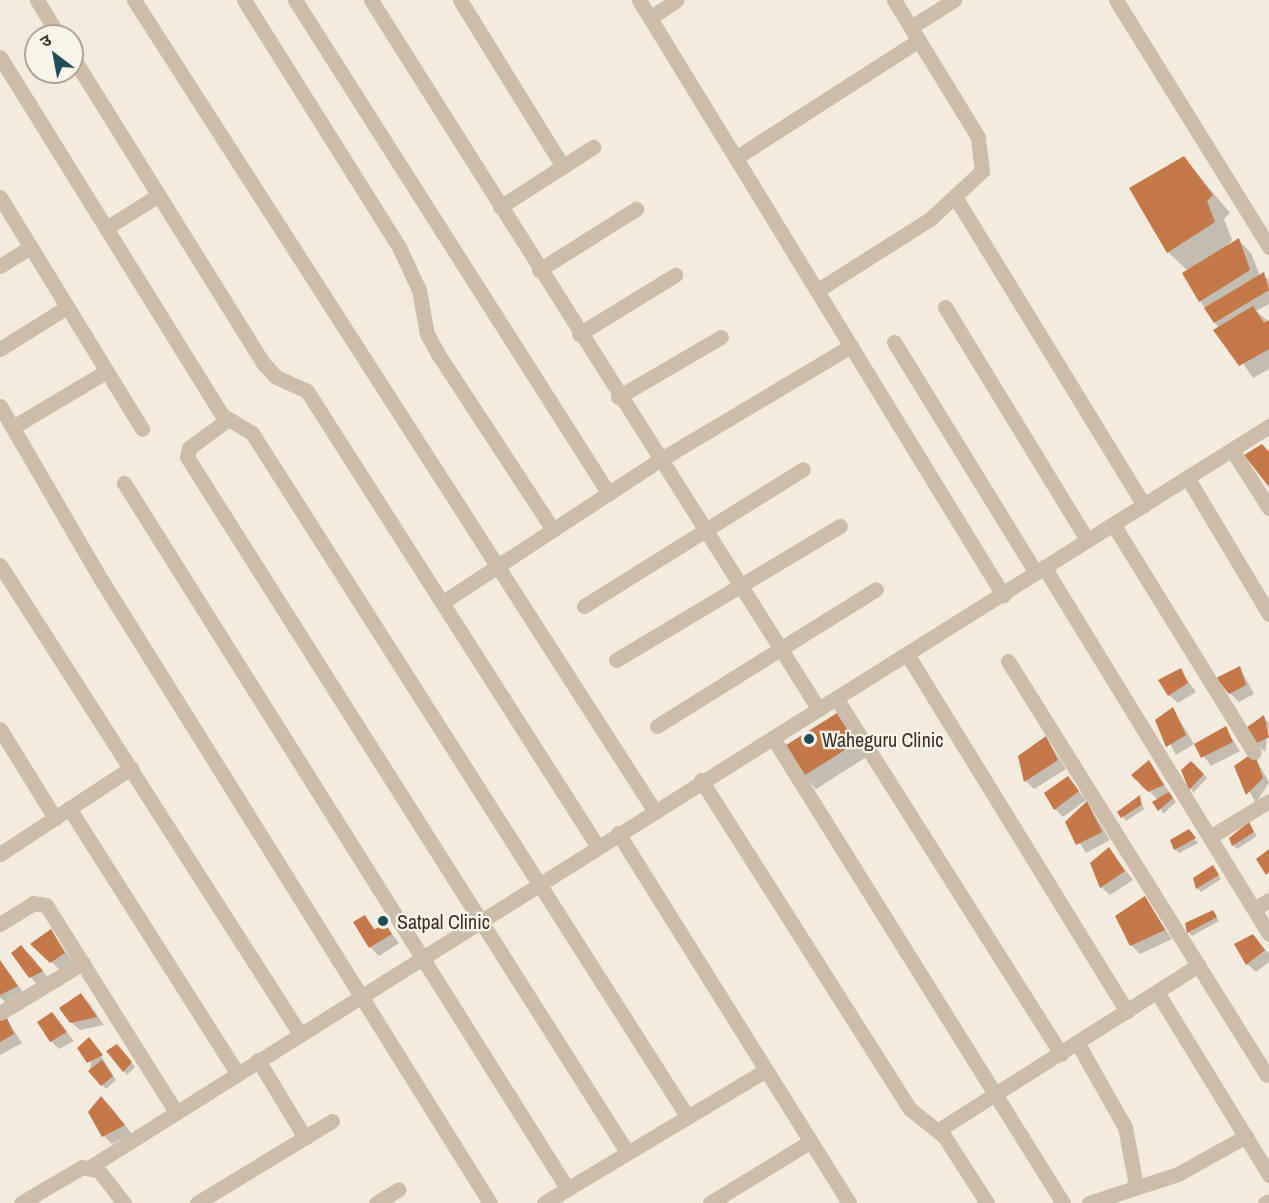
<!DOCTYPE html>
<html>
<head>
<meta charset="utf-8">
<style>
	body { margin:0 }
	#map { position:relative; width:1269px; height:1203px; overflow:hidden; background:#f3ecde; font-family:"Archivo Narrow","Noto Sans Devanagari",sans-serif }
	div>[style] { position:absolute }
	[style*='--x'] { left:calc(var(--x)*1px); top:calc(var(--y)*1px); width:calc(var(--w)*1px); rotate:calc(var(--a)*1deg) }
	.shadow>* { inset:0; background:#0003 }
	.building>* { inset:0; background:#c5784a }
	.minor>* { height:15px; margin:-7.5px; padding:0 7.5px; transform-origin:7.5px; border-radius:7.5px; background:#cbbdaa }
	.dots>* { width:16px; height:16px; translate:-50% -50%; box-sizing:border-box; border:3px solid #faf5eb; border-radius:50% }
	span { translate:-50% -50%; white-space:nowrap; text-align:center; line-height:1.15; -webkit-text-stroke:4.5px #faf5eb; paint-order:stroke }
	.poi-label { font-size:20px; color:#383029 }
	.left { translate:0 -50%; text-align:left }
	.north { position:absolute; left:24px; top:24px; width:60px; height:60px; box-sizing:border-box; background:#faf5eb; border:2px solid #aca69d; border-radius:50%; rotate:328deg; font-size:16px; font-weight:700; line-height:24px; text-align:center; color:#383029 }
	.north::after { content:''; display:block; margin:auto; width:21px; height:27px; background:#1f4e5a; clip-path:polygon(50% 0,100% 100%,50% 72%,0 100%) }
</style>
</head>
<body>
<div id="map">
	<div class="shadow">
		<div style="clip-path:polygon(1184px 158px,1230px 213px,1224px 219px,1232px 240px,1223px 250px,1238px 240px,1251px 253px,1260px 276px,1269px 279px,1269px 304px,1256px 311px,1269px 322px,1269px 369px,1253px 378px,1200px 301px,1188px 271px,1168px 252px)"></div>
		<div style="clip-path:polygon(1240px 668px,1254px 694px,1239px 702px,1230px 693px)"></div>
		<div style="clip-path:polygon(1180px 670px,1196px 692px,1178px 703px,1169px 695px)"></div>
		<div style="clip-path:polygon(1173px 709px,1194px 744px,1176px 755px,1157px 720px)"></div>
		<div style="clip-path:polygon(836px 715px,868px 756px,816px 789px,803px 776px)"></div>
		<div style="clip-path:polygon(1263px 717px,1269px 723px,1265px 752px,1256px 743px)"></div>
		<div style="clip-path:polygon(1225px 728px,1240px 751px,1211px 766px,1196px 745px)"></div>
		<div style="clip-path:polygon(1046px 738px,1066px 769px,1034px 789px,1026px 781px,1020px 757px)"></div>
		<div style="clip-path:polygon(1253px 754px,1269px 782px,1256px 803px,1236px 767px)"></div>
		<div style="clip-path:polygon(1149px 762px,1176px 802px,1163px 814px,1158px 800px,1133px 775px)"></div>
		<div style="clip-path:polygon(1191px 763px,1207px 778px,1193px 793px,1183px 770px)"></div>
		<div style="clip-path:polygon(1068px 778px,1086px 800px,1063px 817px,1055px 809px)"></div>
		<div style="clip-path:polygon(1140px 797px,1144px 809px,1126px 821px,1119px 812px)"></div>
		<div style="clip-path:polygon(1087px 803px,1110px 840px,1086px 853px,1066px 822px)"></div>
		<div style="clip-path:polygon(1249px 824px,1257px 836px,1237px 849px,1233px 845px)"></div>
		<div style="clip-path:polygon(1192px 835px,1198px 843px,1179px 853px,1175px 849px)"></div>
		<div style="clip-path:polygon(1109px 849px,1133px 880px,1110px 895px,1101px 887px)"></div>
		<div style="clip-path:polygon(1213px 867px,1221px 879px,1201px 892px,1197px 888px)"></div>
		<div style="clip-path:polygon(1145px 898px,1172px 939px,1140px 954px,1131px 945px)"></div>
		<div style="clip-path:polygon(1213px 912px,1219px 921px,1192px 936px,1188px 932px)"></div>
		<div style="clip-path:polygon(365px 917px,376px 930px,385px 925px,399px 943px,379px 956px,370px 947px)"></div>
		<div style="clip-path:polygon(51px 931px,73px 962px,60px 970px,32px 944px)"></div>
		<div style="clip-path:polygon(1253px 936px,1269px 954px,1269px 962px,1256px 972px,1247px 964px)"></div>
		<div style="clip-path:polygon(30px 955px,50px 980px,39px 986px,30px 977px)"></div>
		<div style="clip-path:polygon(0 961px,25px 995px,7px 1004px,0 997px)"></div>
		<div style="clip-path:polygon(81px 995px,89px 1003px,104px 1025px,80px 1030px,71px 1022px)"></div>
		<div style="clip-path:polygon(52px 1014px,74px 1041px,59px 1049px,51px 1041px)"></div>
		<div style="clip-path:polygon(6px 1018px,22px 1043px,0 1055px,0 1022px)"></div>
		<div style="clip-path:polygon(93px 1043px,116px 1080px,106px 1089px,90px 1071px)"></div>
		<div style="clip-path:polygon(120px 1050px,135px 1067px,127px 1075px,124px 1071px)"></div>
		<div style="clip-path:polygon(101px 1098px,110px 1106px,132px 1134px,112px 1144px,104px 1136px)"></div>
	</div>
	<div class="building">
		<div style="clip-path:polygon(1184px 156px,1213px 195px,1207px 201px,1215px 222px,1167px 253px,1129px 188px)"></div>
		<div style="clip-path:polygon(1239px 238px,1250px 270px,1199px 302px,1182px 273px)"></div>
		<div style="clip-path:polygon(1264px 272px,1269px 290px,1214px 323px,1204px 308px)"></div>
		<div style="clip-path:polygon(1253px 306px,1264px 323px,1269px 320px,1269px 349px,1239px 366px,1213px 330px)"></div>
		<div style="clip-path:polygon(1262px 444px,1269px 452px,1269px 487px,1244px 455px)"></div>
		<div style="clip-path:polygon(1240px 666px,1246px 685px,1229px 694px,1216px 678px)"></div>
		<div style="clip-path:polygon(1181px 668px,1188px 683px,1168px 696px,1158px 680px)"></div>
		<div style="clip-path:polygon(1173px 707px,1186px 735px,1166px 747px,1155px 720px)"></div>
		<div style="clip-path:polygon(837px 713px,856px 743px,802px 777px,783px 747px)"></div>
		<div style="clip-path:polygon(1264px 715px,1269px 737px,1255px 744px,1246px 728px)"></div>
		<div style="clip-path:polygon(1226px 726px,1233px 742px,1201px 758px,1194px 744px)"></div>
		<div style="clip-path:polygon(1046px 736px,1058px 760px,1024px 782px,1018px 756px)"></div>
		<div style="clip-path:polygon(1254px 752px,1263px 778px,1246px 795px,1234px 766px)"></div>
		<div style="clip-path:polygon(1149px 760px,1164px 785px,1148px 792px,1131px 775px)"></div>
		<div style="clip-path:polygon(1191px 761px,1204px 774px,1189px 790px,1181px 770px)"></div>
		<div style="clip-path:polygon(1068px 776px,1079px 791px,1054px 810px,1044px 793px)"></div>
		<div style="clip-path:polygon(1169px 792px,1173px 798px,1158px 811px,1152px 802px)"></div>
		<div style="clip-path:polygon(1140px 795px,1141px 805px,1121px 818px,1117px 812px)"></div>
		<div style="clip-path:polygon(1087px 801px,1102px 832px,1076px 845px,1065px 822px)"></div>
		<div style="clip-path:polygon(1249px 822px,1254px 832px,1232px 846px,1229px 838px)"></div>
		<div style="clip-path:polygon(1189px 829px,1196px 838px,1174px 850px,1170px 840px)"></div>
		<div style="clip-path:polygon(1109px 847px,1125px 871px,1100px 888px,1090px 863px)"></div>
		<div style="clip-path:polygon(1269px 849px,1269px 872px,1266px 875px,1256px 859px)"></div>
		<div style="clip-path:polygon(1213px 865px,1219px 875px,1196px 889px,1193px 878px)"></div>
		<div style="clip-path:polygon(1145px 896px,1165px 930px,1130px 946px,1115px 916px)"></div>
		<div style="clip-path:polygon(1213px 910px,1217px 917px,1187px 933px,1185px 923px)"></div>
		<div style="clip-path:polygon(365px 915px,374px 930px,385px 923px,392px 934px,369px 948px,353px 922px)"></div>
		<div style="clip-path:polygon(51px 929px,65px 953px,50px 963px,30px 944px)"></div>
		<div style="clip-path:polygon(1253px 934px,1265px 950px,1246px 965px,1234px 944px)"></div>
		<div style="clip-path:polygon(21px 945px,43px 971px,29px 978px,11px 953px)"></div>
		<div style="clip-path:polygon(0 960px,18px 986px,0 995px)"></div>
		<div style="clip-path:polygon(81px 993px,97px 1017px,70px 1023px,59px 1008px)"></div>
		<div style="clip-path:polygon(52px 1012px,67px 1032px,50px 1042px,37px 1022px)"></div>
		<div style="clip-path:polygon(6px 1016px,14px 1034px,0 1042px,0 1020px)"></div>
		<div style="clip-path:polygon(89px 1037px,103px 1055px,87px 1063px,77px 1048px)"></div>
		<div style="clip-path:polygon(117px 1044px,132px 1062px,123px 1072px,106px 1051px)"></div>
		<div style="clip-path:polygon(102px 1060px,113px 1076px,101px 1086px,88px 1071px)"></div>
		<div style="clip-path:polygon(101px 1096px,125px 1125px,102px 1137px,88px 1112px)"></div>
	</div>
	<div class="minor">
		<div style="--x:37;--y:0;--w:42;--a:58.6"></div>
		<div style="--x:134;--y:0;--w:963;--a:57.3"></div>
		<div style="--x:244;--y:0;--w:292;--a:57.9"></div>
		<div style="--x:399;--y:247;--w:47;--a:65.1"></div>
		<div style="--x:419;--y:290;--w:45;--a:79.7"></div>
		<div style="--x:427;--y:334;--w:23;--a:61"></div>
		<div style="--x:438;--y:354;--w:210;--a:56.8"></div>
		<div style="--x:295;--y:0;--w:585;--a:57.56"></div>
		<div style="--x:371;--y:0;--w:837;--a:57.73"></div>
		<div style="--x:460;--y:0;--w:196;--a:58.3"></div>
		<div style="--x:639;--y:0;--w:698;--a:58.54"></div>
		<div style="--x:1116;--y:0;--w:291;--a:58.2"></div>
		<div style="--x:650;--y:18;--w:32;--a:-34"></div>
		<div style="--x:911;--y:27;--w:51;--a:-32.1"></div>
		<div style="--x:72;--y:56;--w:363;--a:58.1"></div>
		<div style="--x:264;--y:364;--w:18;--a:47"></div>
		<div style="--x:276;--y:377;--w:34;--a:24"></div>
		<div style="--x:307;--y:391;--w:541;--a:57.46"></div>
		<div style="--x:0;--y:57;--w:421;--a:58.2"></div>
		<div style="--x:222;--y:415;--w:35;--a:31"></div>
		<div style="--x:252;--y:433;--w:810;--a:57.51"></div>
		<div style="--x:737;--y:157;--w:216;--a:-32.7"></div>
		<div style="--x:0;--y:197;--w:272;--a:58.5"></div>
		<div style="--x:957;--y:200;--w:358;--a:58.5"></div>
		<div style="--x:500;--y:207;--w:111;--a:-32.8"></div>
		<div style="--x:106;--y:228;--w:62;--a:-31.9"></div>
		<div style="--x:0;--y:266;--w:36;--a:-32"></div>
		<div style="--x:539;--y:270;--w:115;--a:-32.2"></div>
		<div style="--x:818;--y:290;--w:133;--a:-32.4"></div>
		<div style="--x:930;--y:219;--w:71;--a:-42.7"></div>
		<div style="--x:982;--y:171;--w:34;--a:-97"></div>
		<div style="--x:978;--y:137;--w:161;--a:-121.5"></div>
		<div style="--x:945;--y:307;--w:273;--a:58.6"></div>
		<div style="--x:579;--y:334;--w:113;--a:-31.6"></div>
		<div style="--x:894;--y:342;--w:271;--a:58.4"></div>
		<div style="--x:0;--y:349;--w:79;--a:-32.1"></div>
		<div style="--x:618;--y:397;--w:119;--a:-30.2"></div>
		<div style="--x:0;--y:406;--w:203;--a:59.8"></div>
		<div style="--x:102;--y:581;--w:733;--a:58.04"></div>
		<div style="--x:227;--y:420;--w:47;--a:143.6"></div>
		<div style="--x:189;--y:448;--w:9;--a:103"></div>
		<div style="--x:187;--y:457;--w:823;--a:57.66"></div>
		<div style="--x:13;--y:427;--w:109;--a:-30.8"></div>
		<div style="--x:1232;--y:450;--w:69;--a:57.5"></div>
		<div style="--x:1187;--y:477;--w:160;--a:59.1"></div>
		<div style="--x:124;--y:483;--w:833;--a:57.86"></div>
		<div style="--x:1113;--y:524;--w:268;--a:58.3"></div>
		<div style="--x:0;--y:565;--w:557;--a:57.39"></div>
		<div style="--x:1044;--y:567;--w:430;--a:58.5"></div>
		<div style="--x:443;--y:602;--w:257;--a:-33.3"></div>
		<div style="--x:658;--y:461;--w:225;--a:-30.8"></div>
		<div style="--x:584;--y:606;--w:258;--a:-32"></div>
		<div style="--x:907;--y:654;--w:420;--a:58.4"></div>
		<div style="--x:616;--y:660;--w:261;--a:-30.9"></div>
		<div style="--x:1008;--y:661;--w:488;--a:58"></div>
		<div style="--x:836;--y:698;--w:421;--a:57.7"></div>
		<div style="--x:657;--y:726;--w:258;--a:-32"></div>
		<div style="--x:0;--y:729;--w:105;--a:58.3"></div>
		<div style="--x:773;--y:738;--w:548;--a:58.05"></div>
		<div style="--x:701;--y:780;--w:390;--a:57.6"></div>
		<div style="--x:910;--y:1109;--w:43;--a:38.5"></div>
		<div style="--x:944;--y:1136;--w:80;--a:57.3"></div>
		<div style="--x:69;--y:808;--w:314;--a:57.6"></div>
		<div style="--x:618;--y:833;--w:436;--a:58"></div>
		<div style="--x:1210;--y:837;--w:69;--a:-31.4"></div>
		<div style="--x:0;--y:854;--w:157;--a:-33.3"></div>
		<div style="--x:1254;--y:909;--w:17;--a:-31"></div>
		<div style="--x:0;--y:924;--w:39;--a:-32"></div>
		<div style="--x:33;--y:903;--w:13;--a:9"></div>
		<div style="--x:46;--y:905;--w:243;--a:57.9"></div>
		<div style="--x:1157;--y:992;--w:215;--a:58.5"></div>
		<div style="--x:0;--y:1013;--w:97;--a:-31.1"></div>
		<div style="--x:1078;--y:1044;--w:95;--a:60.5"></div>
		<div style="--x:1125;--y:1127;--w:60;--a:79.4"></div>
		<div style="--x:258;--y:1060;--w:91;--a:58.9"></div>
		<div style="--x:937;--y:1131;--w:310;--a:-32.4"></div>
		<div style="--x:90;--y:1167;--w:1393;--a:-32.15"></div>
		<div style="--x:21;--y:1203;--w:71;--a:-30.5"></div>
		<div style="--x:82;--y:1167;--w:17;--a:13"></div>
		<div style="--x:99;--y:1171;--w:41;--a:52"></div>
		<div style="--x:197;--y:1203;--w:158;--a:-31.3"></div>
		<div style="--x:376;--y:1203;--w:26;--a:-31"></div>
		<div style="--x:544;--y:1203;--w:255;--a:-30.9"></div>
		<div style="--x:710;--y:1203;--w:115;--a:-31.5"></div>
		<div style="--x:1089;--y:1203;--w:94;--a:-18"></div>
		<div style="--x:1178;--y:1174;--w:78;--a:-29.2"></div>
		<div style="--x:1265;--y:1203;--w:4;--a:-27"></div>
	</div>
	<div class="dots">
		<div style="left:809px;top:739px;background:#1f4e5a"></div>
		<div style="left:383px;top:921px;background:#1f4e5a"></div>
	</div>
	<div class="poi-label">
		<span class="left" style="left:822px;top:739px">Waheguru Clinic</span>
		<span class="left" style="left:397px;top:921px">Satpal Clinic</span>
	</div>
	<div class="north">उ</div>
</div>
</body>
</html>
